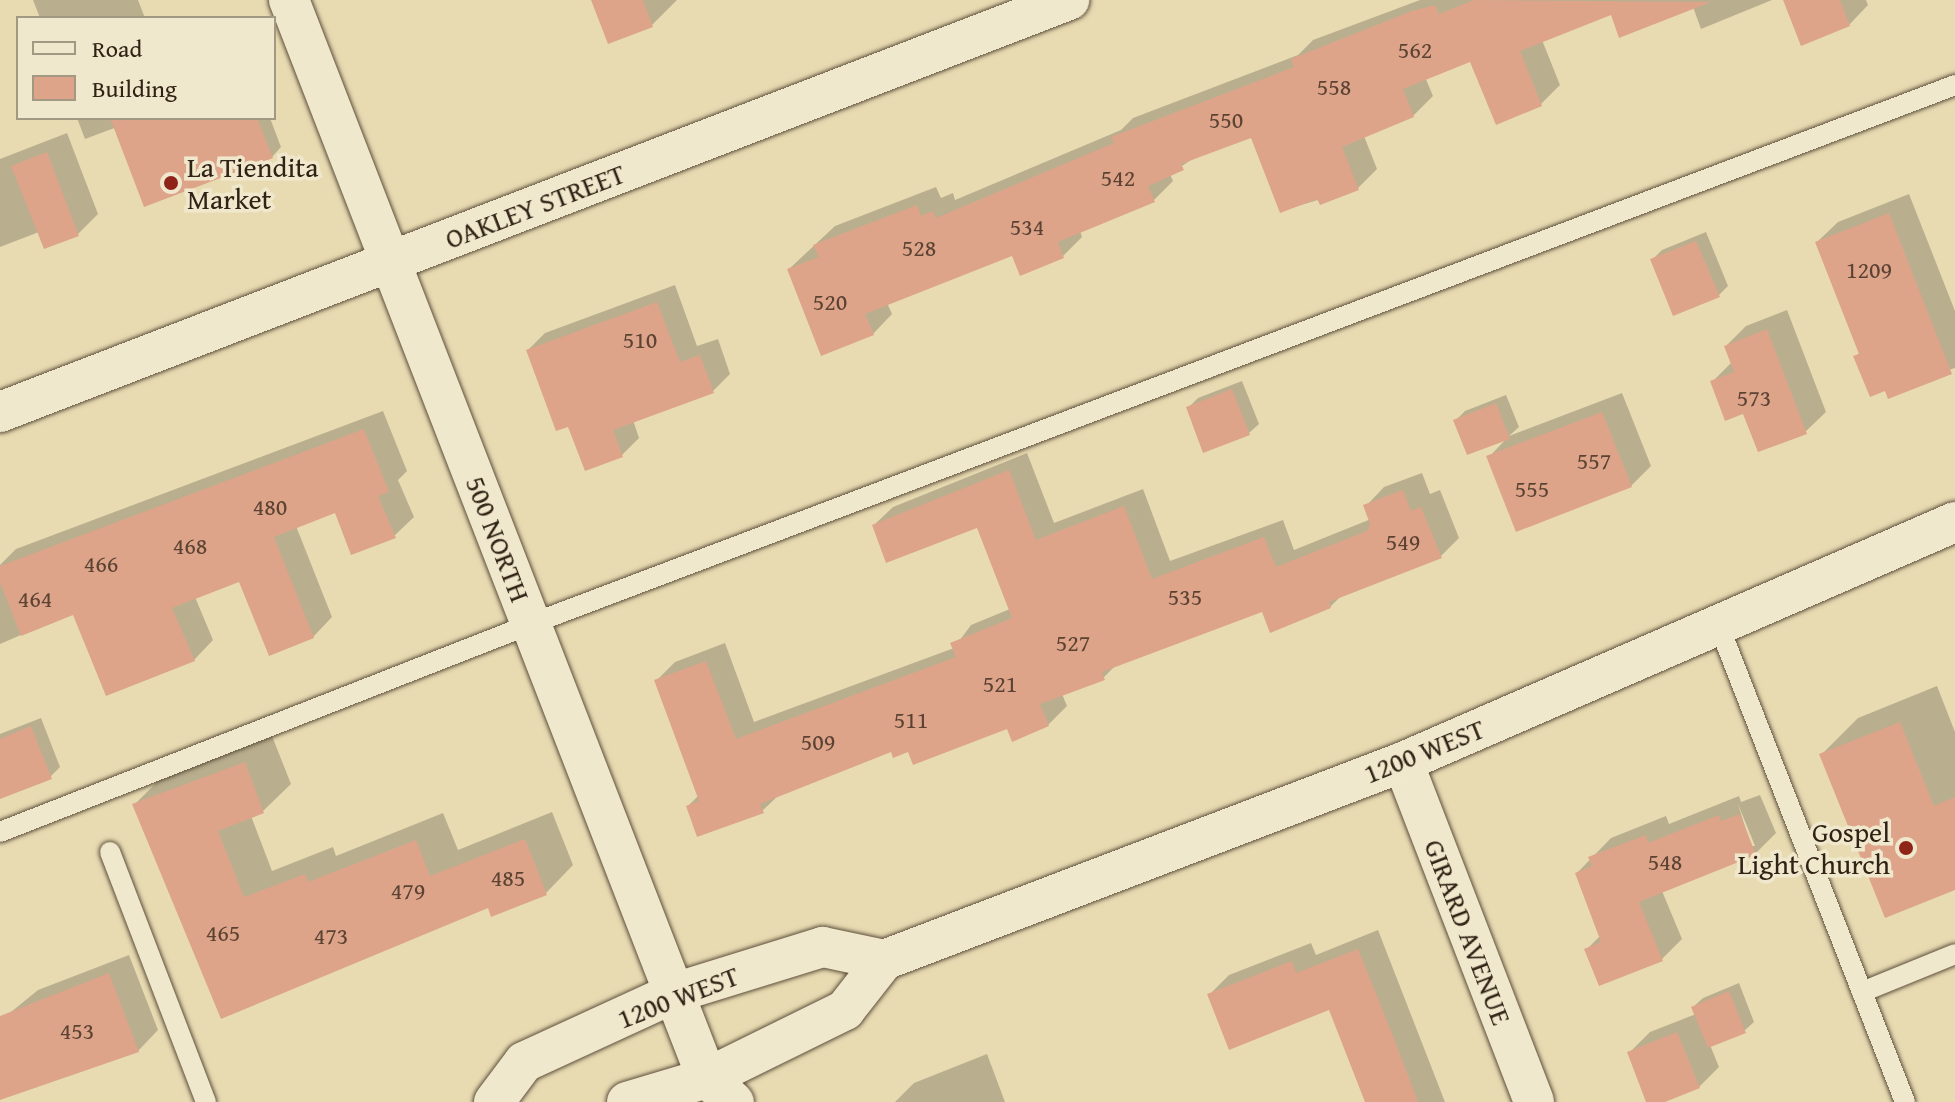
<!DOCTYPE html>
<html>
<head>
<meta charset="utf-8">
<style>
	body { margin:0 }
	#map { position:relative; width:1955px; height:1102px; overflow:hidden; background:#e8dbb2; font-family:"Gentium Book Plus",serif }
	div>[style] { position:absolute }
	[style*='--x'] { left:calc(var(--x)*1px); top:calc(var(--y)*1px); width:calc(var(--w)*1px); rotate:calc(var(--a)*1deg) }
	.shadow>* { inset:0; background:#0003 }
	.building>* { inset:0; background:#dda48a }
	.roads { filter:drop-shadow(0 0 2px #5e503c) drop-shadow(0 0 2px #5e503c) }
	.lane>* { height:20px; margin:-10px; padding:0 10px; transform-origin:10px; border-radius:10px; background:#f0e8cd }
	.street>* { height:40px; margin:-20px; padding:0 20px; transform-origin:20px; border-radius:20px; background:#f0e8cd }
	.dots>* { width:22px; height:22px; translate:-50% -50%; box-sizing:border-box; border:4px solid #f0e8cd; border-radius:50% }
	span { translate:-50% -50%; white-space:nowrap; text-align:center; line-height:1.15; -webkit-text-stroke:7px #f0e8cd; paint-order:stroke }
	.number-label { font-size:24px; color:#5b4232 }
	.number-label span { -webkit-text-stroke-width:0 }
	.poi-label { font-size:28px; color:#302214 }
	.left { translate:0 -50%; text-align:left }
	.right { translate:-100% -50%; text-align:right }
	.street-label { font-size:28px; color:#302214 }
	.legend { position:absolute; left:16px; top:16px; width:260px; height:104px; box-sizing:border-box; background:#f0e8cd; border:2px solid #a39983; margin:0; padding:10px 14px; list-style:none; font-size:24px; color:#302214 }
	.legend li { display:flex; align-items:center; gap:16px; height:40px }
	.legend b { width:40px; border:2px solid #a39983 }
</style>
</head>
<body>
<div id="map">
	<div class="shadow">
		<div style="clip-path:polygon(33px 0,138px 0,145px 18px,40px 18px)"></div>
		<div style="clip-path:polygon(593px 0,677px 0,652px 25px,609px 42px)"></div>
		<div style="clip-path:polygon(1420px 0,1772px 0,1701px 29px,1693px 7px,1612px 13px,1542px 40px,1560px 85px,1541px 104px,1471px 59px,1425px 77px,1433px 96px,1413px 116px,1364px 136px,1377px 169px,1358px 188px,1281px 211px,1252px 135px,1194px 158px,1170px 174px,1173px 181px,1154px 200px,1080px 231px,1082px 237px,1063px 256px,1013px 253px,887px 303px,892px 314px,873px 334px,789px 269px,835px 226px,936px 187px,941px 198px,953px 193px,955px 200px,1121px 130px,1133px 118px,1298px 55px,1313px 40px)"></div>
		<div style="clip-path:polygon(1785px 0,1866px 0,1868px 5px,1849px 25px)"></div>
		<div style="clip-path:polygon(77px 118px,270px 118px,281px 147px,272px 157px,125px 124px,85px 139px)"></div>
		<div style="clip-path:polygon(67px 133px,98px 214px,78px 234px,39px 232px,0 247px,0 159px)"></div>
		<div style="clip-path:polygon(1909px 194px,1955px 311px,1955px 368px,1886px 389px,1855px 357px,1860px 352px,1817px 242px,1838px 222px)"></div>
		<div style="clip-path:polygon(1706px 232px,1728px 286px,1718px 296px,1652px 260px,1662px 250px)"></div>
		<div style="clip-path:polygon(675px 285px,697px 346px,718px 339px,730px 374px,713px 391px,633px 420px,639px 438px,622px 455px,528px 350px,545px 333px)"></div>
		<div style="clip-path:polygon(1787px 310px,1826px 412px,1805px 432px,1712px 382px,1732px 362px,1726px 346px,1746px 326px)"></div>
		<div style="clip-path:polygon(1242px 381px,1259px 424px,1249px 433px,1188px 408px,1198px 398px)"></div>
		<div style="clip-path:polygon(1622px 393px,1651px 466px,1631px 486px,1489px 457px,1508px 437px,1455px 421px,1465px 411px,1506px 395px,1519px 427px,1509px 436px)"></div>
		<div style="clip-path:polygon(383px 411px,407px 471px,398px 480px,414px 517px,394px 536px,336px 510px,296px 526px,332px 617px,313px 637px,240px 579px,195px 597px,213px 640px,194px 660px,74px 612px,0 644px,0 565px,16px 549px)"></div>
		<div style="clip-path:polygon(1027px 453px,1054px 523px,1143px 489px,1170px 561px,1283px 520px,1294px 550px,1371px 519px,1366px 506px,1384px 487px,1422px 473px,1430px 494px,1440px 490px,1459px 538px,1441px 556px,1342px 595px,1330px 607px,1263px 610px,1118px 663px,1103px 678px,1062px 694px,1067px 706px,1048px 725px,1008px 727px,892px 749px,780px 794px,762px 811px,688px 806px,699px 795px,657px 680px,675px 662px,725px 643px,754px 722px,954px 648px,971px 625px,1010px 609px,978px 525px,874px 525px,893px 507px)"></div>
		<div style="clip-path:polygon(1937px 686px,1955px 732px,1955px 888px,1821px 755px,1858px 718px)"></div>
		<div style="clip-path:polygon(41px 718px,60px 767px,50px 777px,0 796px,0 734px)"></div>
		<div style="clip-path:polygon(272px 736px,291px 784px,263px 811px,251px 816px,272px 871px,333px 847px,336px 856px,443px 813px,458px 850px,552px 812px,573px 865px,546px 893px,489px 906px,222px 1016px,134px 805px,162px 777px)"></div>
		<div style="clip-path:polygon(evenodd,1760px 795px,1776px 833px,1755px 854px,1662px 891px,1682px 939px,1662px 959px,1587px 949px,1601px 935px,1577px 873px,1611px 838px,1666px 816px,1669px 824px,1739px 796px,1741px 802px,1760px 795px,1738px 804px,1755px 846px,1751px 846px,1738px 804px)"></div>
		<div style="clip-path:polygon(1378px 930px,1445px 1102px,1367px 1102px,1330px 1008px,1210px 994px,1229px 975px,1311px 943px,1316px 955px)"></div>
		<div style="clip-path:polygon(129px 955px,158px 1030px,138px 1051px,0 1098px,0 1021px,38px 990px)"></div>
		<div style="clip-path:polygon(1739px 983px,1754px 1022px,1744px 1031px,1710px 1045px,1719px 1067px,1699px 1087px,1648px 1102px,1629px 1053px,1650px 1032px,1696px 1014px,1693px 1007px,1703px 998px)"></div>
		<div style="clip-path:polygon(987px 1054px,1005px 1102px,895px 1102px,914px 1083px)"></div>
	</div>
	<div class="building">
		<div style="clip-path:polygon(591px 0,643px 0,653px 27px,608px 44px)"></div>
		<div style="clip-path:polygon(1474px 0,1711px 2px,1619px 38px,1611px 15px,1520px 51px,1542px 106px,1496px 125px,1470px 62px,1403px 89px,1414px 117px,1342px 147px,1359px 190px,1320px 205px,1317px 199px,1280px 213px,1251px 138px,1181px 164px,1184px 170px,1148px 186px,1155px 202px,1058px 242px,1064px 258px,1020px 276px,1012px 256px,865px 314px,874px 335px,821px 356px,787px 269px,819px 257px,813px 245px,917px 205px,921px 216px,933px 211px,936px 218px,1114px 143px,1111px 137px,1294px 67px,1291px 59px,1412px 11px,1435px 5px,1439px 14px)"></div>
		<div style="clip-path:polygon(1783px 0,1840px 0,1850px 26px,1801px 46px)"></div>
		<div style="clip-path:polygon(110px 118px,257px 118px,273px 158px,144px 207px)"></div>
		<div style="clip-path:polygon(47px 152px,79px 236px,44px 249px,11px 166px)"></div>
		<div style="clip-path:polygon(1889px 213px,1952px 374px,1888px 399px,1885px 391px,1870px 397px,1853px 356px,1859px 354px,1815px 242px)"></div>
		<div style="clip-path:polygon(1696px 241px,1720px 297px,1673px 316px,1650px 259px)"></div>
		<div style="clip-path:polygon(657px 302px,680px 362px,700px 355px,714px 393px,613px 430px,623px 457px,585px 471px,568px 427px,556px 431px,526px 350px)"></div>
		<div style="clip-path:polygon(1767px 329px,1807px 434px,1758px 452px,1743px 414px,1725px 421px,1710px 381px,1734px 372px,1724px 346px)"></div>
		<div style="clip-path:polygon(1232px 389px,1250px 435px,1203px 453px,1186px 407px)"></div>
		<div style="clip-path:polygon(1496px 403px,1510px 439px,1467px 455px,1453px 420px)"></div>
		<div style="clip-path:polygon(1602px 412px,1632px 487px,1516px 532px,1486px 456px)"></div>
		<div style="clip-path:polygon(364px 429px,389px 492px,378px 496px,396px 538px,351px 555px,335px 513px,274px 537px,314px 638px,269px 656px,239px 582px,172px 608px,195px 661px,106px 696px,73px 615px,21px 636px,0 582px,0 566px)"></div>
		<div style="clip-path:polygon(1009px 470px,1036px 540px,1124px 506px,1152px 579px,1264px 537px,1276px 567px,1367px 531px,1370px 524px,1363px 505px,1403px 490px,1411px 511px,1421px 507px,1442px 558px,1329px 602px,1331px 608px,1270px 633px,1262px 612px,1102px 672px,1105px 680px,1040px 704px,1049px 726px,1012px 742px,1007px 729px,913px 765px,908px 752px,893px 758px,891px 752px,760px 804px,764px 813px,697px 837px,686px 806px,699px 801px,654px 680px,706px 661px,736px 739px,956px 657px,950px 643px,1012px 618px,977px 528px,886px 563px,872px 525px)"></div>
		<div style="clip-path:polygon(1900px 722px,1934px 806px,1955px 797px,1955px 890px,1885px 918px,1819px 754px)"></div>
		<div style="clip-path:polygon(31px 726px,52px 779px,0 799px,0 739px)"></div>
		<div style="clip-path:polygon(245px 762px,264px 813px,218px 831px,244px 897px,305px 874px,308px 882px,416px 840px,430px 876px,525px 839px,547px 895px,491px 917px,488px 908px,221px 1019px,132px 804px)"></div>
		<div style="clip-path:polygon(1740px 814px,1756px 855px,1639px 902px,1663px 961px,1599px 986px,1584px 949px,1601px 942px,1575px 873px,1592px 866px,1588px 857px,1646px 835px,1648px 843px,1719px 815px,1721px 821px)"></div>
		<div style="clip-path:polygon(1358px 949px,1393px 1036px,1418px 1102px,1365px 1102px,1329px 1010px,1229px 1050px,1207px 994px,1292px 961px,1296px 973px)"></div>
		<div style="clip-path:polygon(109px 973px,139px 1052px,0 1100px,0 1016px)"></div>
		<div style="clip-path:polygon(1729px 991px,1746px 1033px,1708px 1048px,1691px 1007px)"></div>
		<div style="clip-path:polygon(1677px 1032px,1700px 1088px,1665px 1102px,1646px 1102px,1627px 1052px)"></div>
	</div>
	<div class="roads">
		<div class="lane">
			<div style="--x:1719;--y:626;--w:511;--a:68.66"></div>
			<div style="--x:0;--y:832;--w:570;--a:-21.39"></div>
			<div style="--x:531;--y:624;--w:1523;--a:-20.73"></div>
			<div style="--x:110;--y:852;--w:268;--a:69"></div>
			<div style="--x:1862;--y:992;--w:100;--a:-22.2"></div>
		</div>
		<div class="street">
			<div style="--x:289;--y:0;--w:1156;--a:68.81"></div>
			<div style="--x:707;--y:1078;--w:36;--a:42"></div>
			<div style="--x:0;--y:412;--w:1146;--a:-21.08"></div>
			<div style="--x:1403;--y:762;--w:364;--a:68.9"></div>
			<div style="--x:494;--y:1102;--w:50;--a:-53.1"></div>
			<div style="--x:524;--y:1062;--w:165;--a:-24.7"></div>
			<div style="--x:674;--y:993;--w:156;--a:-17.2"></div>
			<div style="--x:823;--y:947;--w:62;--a:12"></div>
			<div style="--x:627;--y:1102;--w:84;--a:-16.7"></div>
			<div style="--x:707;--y:1078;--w:154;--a:-26.2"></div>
			<div style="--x:845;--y:1010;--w:63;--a:-52"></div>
			<div style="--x:884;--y:960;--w:555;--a:-20.88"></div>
			<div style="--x:1403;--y:762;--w:602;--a:-23.5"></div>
		</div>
	</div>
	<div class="dots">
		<div style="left:171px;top:183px;background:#8f2418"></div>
		<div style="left:1906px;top:848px;background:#8f2418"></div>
	</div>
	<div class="number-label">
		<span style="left:1415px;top:50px">562</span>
		<span style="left:1334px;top:87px">558</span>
		<span style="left:1226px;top:120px">550</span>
		<span style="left:1118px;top:178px">542</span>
		<span style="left:1027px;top:227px">534</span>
		<span style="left:919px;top:248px">528</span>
		<span style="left:1869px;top:270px">1209</span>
		<span style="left:830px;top:302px">520</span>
		<span style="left:640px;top:340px">510</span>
		<span style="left:1754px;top:398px">573</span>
		<span style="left:1594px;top:461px">557</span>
		<span style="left:1532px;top:489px">555</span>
		<span style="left:270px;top:507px">480</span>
		<span style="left:1403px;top:542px">549</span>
		<span style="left:190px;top:546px">468</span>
		<span style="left:101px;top:564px">466</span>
		<span style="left:1185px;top:597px">535</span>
		<span style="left:35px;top:599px">464</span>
		<span style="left:1073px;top:643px">527</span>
		<span style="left:1000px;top:684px">521</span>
		<span style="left:911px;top:720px">511</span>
		<span style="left:818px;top:742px">509</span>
		<span style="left:1665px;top:862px">548</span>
		<span style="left:508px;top:878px">485</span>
		<span style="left:408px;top:891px">479</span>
		<span style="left:223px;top:933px">465</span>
		<span style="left:331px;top:936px">473</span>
		<span style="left:77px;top:1031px">453</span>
	</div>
	<div class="poi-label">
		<span class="left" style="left:187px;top:183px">La Tiendita<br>Market</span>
		<span class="right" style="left:1890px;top:848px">Gospel<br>Light Church</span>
	</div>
	<div class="street-label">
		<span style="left:535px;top:206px;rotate:-21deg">OAKLEY STREET</span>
		<span style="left:498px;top:539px;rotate:69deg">500 NORTH</span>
		<span style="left:1424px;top:751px;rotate:-22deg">1200 WEST</span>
		<span style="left:1468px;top:932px;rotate:69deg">GIRARD AVENUE</span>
		<span style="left:678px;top:997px;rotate:-21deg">1200 WEST</span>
	</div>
	<ul class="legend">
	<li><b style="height:10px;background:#f0e8cd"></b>Road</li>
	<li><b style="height:22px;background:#dda48a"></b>Building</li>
	</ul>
</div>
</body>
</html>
